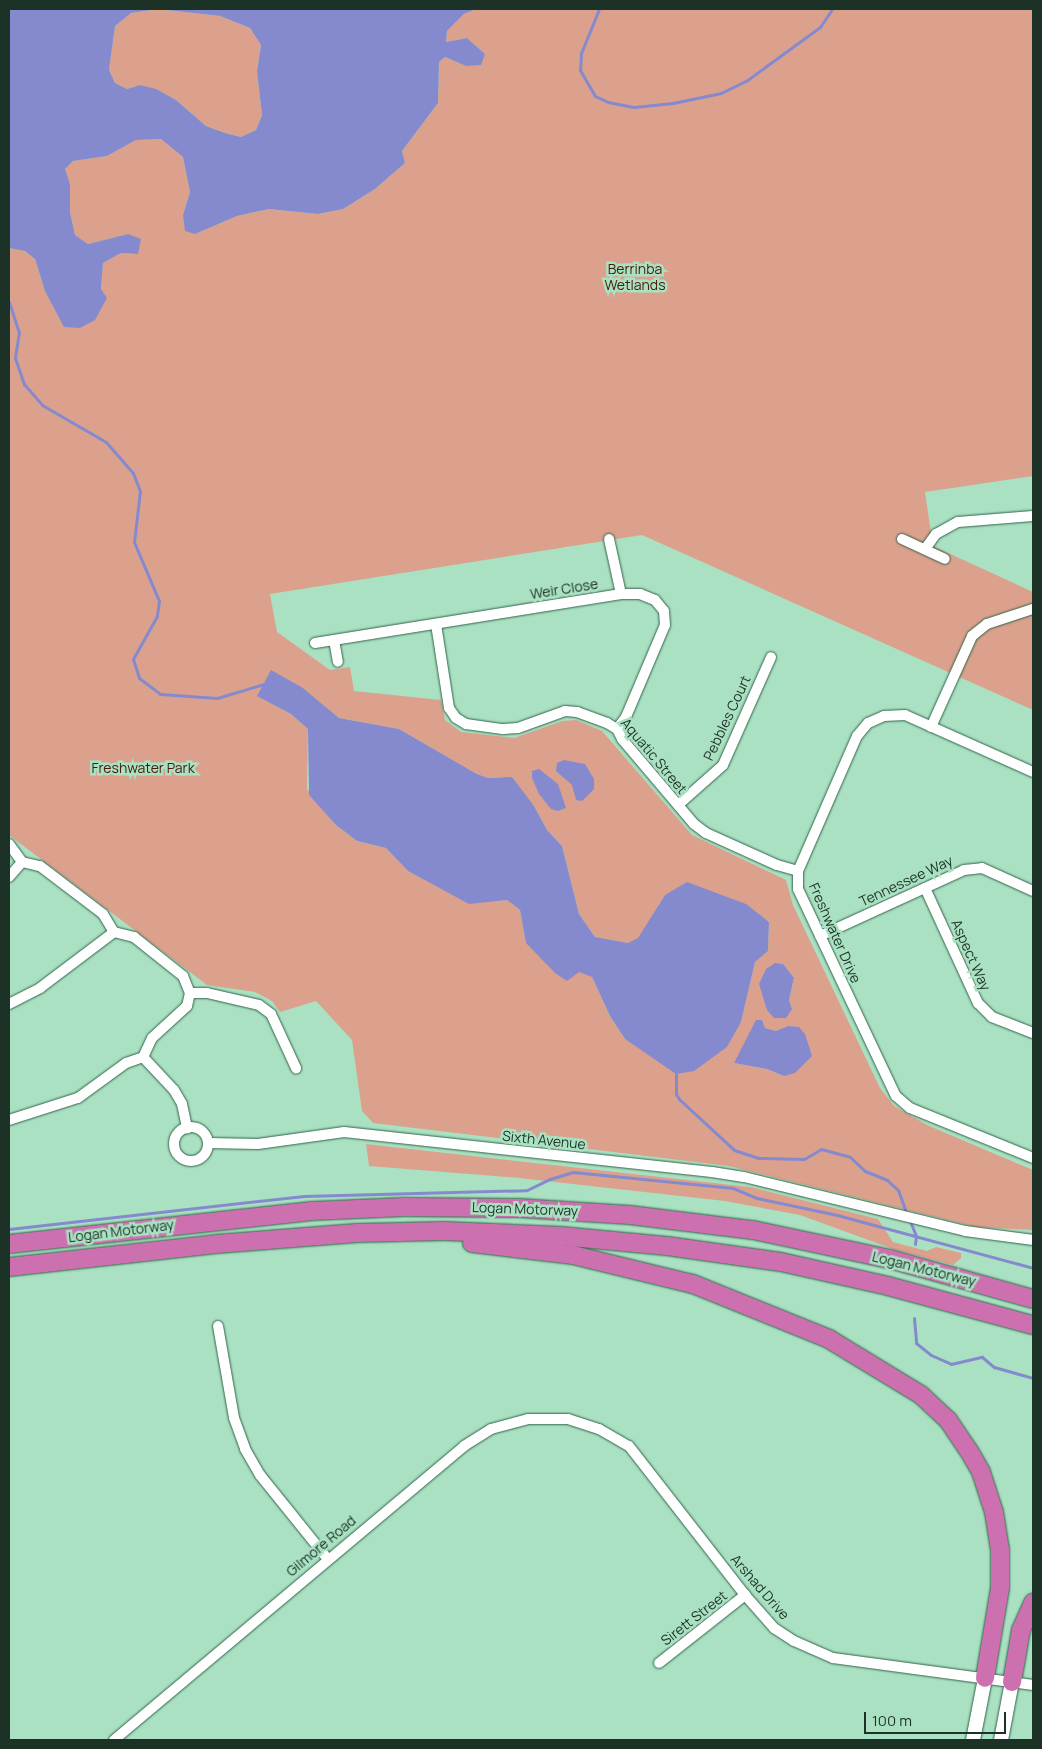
<!DOCTYPE html>
<html>
<head>
<meta charset="utf-8">
<style>
	body { margin:0 }
	#map { position:relative; width:1042px; height:1749px; overflow:hidden; background:#aae1c2; font-family:Manrope,sans-serif }
	div>[style] { position:absolute }
	[style*='--x'] { left:calc(var(--x)*1px); top:calc(var(--y)*1px); width:calc(var(--w)*1px); rotate:calc(var(--a)*1deg) }
	.green>* { inset:0; background:#dca18d }
	.water>* { inset:0; background:#858ace }
	.stream>* { height:3px; margin:-1.5px; padding:0 1.5px; transform-origin:1.5px; border-radius:1.5px; background:#858ace }
	.roads { filter:drop-shadow(0 0 1px #31644a) drop-shadow(0 0 1px #31644a) }
	.street>* { height:10px; margin:-5px; padding:0 5px; transform-origin:5px; border-radius:5px; background:#fff }
	.street>.ring { margin:-5px; padding:0; box-sizing:content-box; background:none; border:10px solid #fff; border-radius:50% }
	.secondary>* { height:14px; margin:-7px; padding:0 7px; transform-origin:7px; border-radius:7px; background:#fff }
	.highway>* { height:18px; margin:-9px; padding:0 9px; transform-origin:9px; border-radius:9px; background:#cc70af }
	span { translate:-50% -50%; white-space:nowrap; text-align:center; line-height:1.15; -webkit-text-stroke:5px #aae1c2; paint-order:stroke }
	.park-label { font-size:14px; color:#491a08 }
	.street-label { font-size:14px; color:#1c3226 }
	.frame { position:absolute; inset:0; border:10px solid #1c3226; pointer-events:none }
	.scale { position:absolute; left:864px; top:1712px; width:142px; height:22px; box-sizing:border-box; border:2px solid #1c3226; border-top:0; padding-left:6px; font-size:15px; line-height:18px; white-space:nowrap; color:#1c3226; -webkit-text-stroke:4px #aae1c2; paint-order:stroke }
</style>
</head>
<body>
<div id="map">
	<div class="green">
		<div style="clip-path:polygon(158px 9px,220px 16px,250px 28px,261px 45px,257px 71px,262px 115px,256px 130px,241px 137px,225px 133px,206px 126px,176px 100px,140px 85px,127px 89px,115px 83px,109px 70px,115px 26px,131px 13px)"></div>
		<div style="clip-path:polygon(evenodd,476px 9px,1033px 9px,1033px 476px,925px 492px,933px 546px,1033px 592px,1033px 710px,642px 535px,270px 594px,277px 632px,330px 670px,350px 667px,354px 691px,441px 700px,445px 720px,461px 732px,514px 738px,563px 721px,576px 720px,602px 731px,692px 835px,786px 880px,793px 905px,880px 1088px,894px 1106px,927px 1125px,1033px 1170px,1033px 1230px,976px 1227px,729px 1166px,373px 1123px,362px 1111px,352px 1040px,316px 1001px,280px 1012px,272px 1001px,255px 992px,207px 985px,9px 835px,9px 248px,25px 251px,35px 259px,45px 291px,101px 289px,103px 263px,121px 253px,138px 254px,128px 234px,88px 244px,75px 235px,70px 212px,70px 184px,64px 169px,73px 161px,107px 156px,136px 140px,161px 139px,183px 157px,190px 192px,183px 215px,195px 234px,237px 216px,269px 209px,318px 214px,343px 209px,375px 189px,405px 163px,402px 151px,438px 103px,439px 62px,445px 57px,466px 66px,485px 54px,467px 38px,446px 42px,447px 31px,464px 14px,476px 9px,303px 688px,339px 718px,399px 729px,477px 774px,488px 778px,503px 777px,534px 806px,547px 830px,562px 846px,579px 914px,595px 937px,628px 943px,639px 938px,665px 895px,769px 921px,768px 951px,755px 962px,741px 1022px,645px 1050px,625px 1039px,610px 1016px,592px 977px,526px 943px,520px 910px,507px 900px,469px 903px,408px 871px,386px 848px,357px 841px,336px 825px,307px 789px,308px 729px,291px 714px,258px 696px,303px 688px,476px 9px,794px 978px,789px 1000px,792px 1009px,759px 984px,794px 978px,476px 9px,762px 1020px,765px 1028px,776px 1031px,788px 1026px,784px 1076px,767px 1069px,734px 1063px,762px 1020px)"></div>
		<div style="clip-path:polygon(366px 1144px,750px 1187px,878px 1219px,893px 1242px,927px 1251px,936px 1247px,961px 1253px,961px 1258px,953px 1265px,893px 1249px,800px 1215px,725px 1201px,519px 1178px,369px 1166px)"></div>
	</div>
	<div class="water">
		<div style="clip-path:polygon(evenodd,9px 9px,476px 9px,464px 14px,447px 31px,446px 42px,467px 38px,485px 54px,481px 65px,466px 66px,445px 57px,439px 62px,438px 103px,402px 151px,405px 163px,375px 189px,343px 209px,318px 214px,269px 209px,237px 216px,195px 234px,185px 231px,183px 215px,190px 192px,183px 157px,161px 139px,136px 140px,107px 156px,73px 161px,65px 169px,70px 184px,70px 212px,75px 235px,88px 244px,128px 234px,141px 239px,138px 254px,121px 253px,103px 263px,101px 289px,107px 298px,95px 320px,80px 328px,64px 327px,45px 291px,35px 259px,25px 251px,9px 248px,9px 9px,158px 9px,220px 16px,250px 28px,261px 45px,257px 71px,262px 115px,256px 130px,241px 137px,225px 133px,206px 126px,176px 100px,156px 89px,140px 85px,127px 89px,115px 83px,109px 70px,115px 26px,131px 13px,158px 9px)"></div>
		<div style="clip-path:polygon(271px 670px,303px 688px,339px 718px,399px 729px,477px 774px,488px 778px,512px 777px,534px 806px,547px 830px,562px 846px,579px 914px,595px 937px,628px 943px,638px 938px,665px 895px,687px 882px,746px 904px,769px 922px,768px 951px,755px 962px,741px 1022px,727px 1047px,694px 1071px,676px 1074px,625px 1039px,610px 1016px,592px 977px,579px 972px,567px 981px,555px 973px,526px 943px,520px 910px,507px 900px,469px 904px,408px 871px,386px 848px,357px 841px,336px 825px,309px 795px,308px 729px,291px 714px,257px 696px)"></div>
		<div style="clip-path:polygon(564px 760px,585px 764px,594px 779px,594px 789px,582px 801px,576px 800px,572px 785px,556px 771px,557px 763px)"></div>
		<div style="clip-path:polygon(539px 769px,558px 784px,566px 808px,558px 811px,551px 809px,539px 794px,532px 778px,532px 771px)"></div>
		<div style="clip-path:polygon(775px 963px,783px 964px,794px 978px,789px 1000px,792px 1009px,786px 1018px,774px 1018px,767px 1010px,759px 984px,766px 969px)"></div>
		<div style="clip-path:polygon(756px 1020px,762px 1020px,765px 1028px,776px 1031px,788px 1026px,799px 1027px,805px 1034px,812px 1056px,795px 1073px,784px 1076px,767px 1069px,734px 1063px)"></div>
	</div>
	<div class="stream">
		<div style="--x:599;--y:9;--w:48;--a:112.2"></div>
		<div style="--x:581;--y:53;--w:17;--a:93"></div>
		<div style="--x:580;--y:70;--w:30;--a:60"></div>
		<div style="--x:595;--y:96;--w:14;--a:25"></div>
		<div style="--x:608;--y:102;--w:26;--a:11"></div>
		<div style="--x:634;--y:107;--w:39;--a:-6"></div>
		<div style="--x:673;--y:103;--w:49;--a:-11.8"></div>
		<div style="--x:721;--y:93;--w:28;--a:-26"></div>
		<div style="--x:746;--y:81;--w:92;--a:-36.1"></div>
		<div style="--x:820;--y:27;--w:22;--a:-56"></div>
		<div style="--x:9;--y:302;--w:32;--a:72"></div>
		<div style="--x:19;--y:332;--w:26;--a:99"></div>
		<div style="--x:15;--y:358;--w:28;--a:71"></div>
		<div style="--x:24;--y:384;--w:28;--a:49"></div>
		<div style="--x:42;--y:405;--w:74;--a:30"></div>
		<div style="--x:106;--y:442;--w:41;--a:48.9"></div>
		<div style="--x:133;--y:473;--w:19;--a:69"></div>
		<div style="--x:140;--y:491;--w:51;--a:96.7"></div>
		<div style="--x:134;--y:542;--w:64;--a:67"></div>
		<div style="--x:159;--y:601;--w:15;--a:98"></div>
		<div style="--x:157;--y:616;--w:49;--a:119.2"></div>
		<div style="--x:133;--y:659;--w:20;--a:72"></div>
		<div style="--x:139;--y:678;--w:26;--a:37"></div>
		<div style="--x:160;--y:694;--w:57;--a:4"></div>
		<div style="--x:217;--y:698;--w:49;--a:-16.6"></div>
		<div style="--x:676;--y:1074;--w:20;--a:90"></div>
		<div style="--x:676;--y:1094;--w:6;--a:59"></div>
		<div style="--x:679;--y:1099;--w:75;--a:42.8"></div>
		<div style="--x:734;--y:1150;--w:25;--a:18"></div>
		<div style="--x:758;--y:1158;--w:46;--a:1.2"></div>
		<div style="--x:804;--y:1159;--w:20;--a:-30"></div>
		<div style="--x:821;--y:1149;--w:30;--a:15"></div>
		<div style="--x:850;--y:1157;--w:21;--a:43"></div>
		<div style="--x:865;--y:1171;--w:24;--a:22"></div>
		<div style="--x:887;--y:1180;--w:15;--a:42"></div>
		<div style="--x:898;--y:1190;--w:27;--a:70"></div>
		<div style="--x:910;--y:1221;--w:16;--a:68"></div>
		<div style="--x:916;--y:1236;--w:8;--a:97"></div>
		<div style="--x:9;--y:1229;--w:297;--a:-6.4"></div>
		<div style="--x:304;--y:1196;--w:223;--a:-1.5"></div>
		<div style="--x:527;--y:1190;--w:25;--a:-26"></div>
		<div style="--x:550;--y:1179;--w:24;--a:-17"></div>
		<div style="--x:573;--y:1172;--w:161;--a:5.7"></div>
		<div style="--x:733;--y:1188;--w:26;--a:23"></div>
		<div style="--x:757;--y:1198;--w:82;--a:12"></div>
		<div style="--x:837;--y:1215;--w:203;--a:15.1"></div>
		<div style="--x:914;--y:1318;--w:25;--a:85"></div>
		<div style="--x:916;--y:1343;--w:19;--a:39"></div>
		<div style="--x:931;--y:1355;--w:22;--a:24"></div>
		<div style="--x:951;--y:1364;--w:32;--a:-13"></div>
		<div style="--x:982;--y:1357;--w:16;--a:40"></div>
		<div style="--x:994;--y:1367;--w:41;--a:15.8"></div>
	</div>
	<div class="roads">
		<div class="street">
			<div style="--x:609;--y:539;--w:56;--a:77.7"></div>
			<div style="--x:902;--y:539;--w:47;--a:24.9"></div>
			<div style="--x:925;--y:549;--w:19;--a:-54"></div>
			<div style="--x:936;--y:534;--w:25;--a:-29"></div>
			<div style="--x:958;--y:522;--w:75;--a:-4.6"></div>
			<div style="--x:436;--y:624;--w:85;--a:81.2"></div>
			<div style="--x:449;--y:708;--w:12;--a:55"></div>
			<div style="--x:456;--y:718;--w:12;--a:31"></div>
			<div style="--x:466;--y:724;--w:37;--a:8"></div>
			<div style="--x:503;--y:729;--w:15;--a:-4"></div>
			<div style="--x:518;--y:728;--w:50;--a:-19.9"></div>
			<div style="--x:565;--y:711;--w:12;--a:5"></div>
			<div style="--x:577;--y:712;--w:32;--a:20"></div>
			<div style="--x:607;--y:723;--w:12;--a:31"></div>
			<div style="--x:617;--y:729;--w:11;--a:63"></div>
			<div style="--x:622;--y:739;--w:111;--a:49.7"></div>
			<div style="--x:694;--y:824;--w:15;--a:37"></div>
			<div style="--x:706;--y:833;--w:78;--a:24.3"></div>
			<div style="--x:777;--y:865;--w:22;--a:16"></div>
			<div style="--x:334;--y:640;--w:22;--a:80"></div>
			<div style="--x:315;--y:643;--w:310;--a:-9.1"></div>
			<div style="--x:621;--y:594;--w:19;--a:0"></div>
			<div style="--x:640;--y:594;--w:16;--a:22"></div>
			<div style="--x:655;--y:600;--w:14;--a:51"></div>
			<div style="--x:664;--y:611;--w:14;--a:86"></div>
			<div style="--x:665;--y:625;--w:100;--a:113"></div>
			<div style="--x:626;--y:717;--w:15;--a:127"></div>
			<div style="--x:931;--y:727;--w:100;--a:-65.7"></div>
			<div style="--x:972;--y:636;--w:19;--a:-39"></div>
			<div style="--x:987;--y:624;--w:48;--a:-18.1"></div>
			<div style="--x:1033;--y:772;--w:140;--a:-156"></div>
			<div style="--x:905;--y:715;--w:21;--a:177"></div>
			<div style="--x:884;--y:716;--w:17;--a:156"></div>
			<div style="--x:868;--y:723;--w:17;--a:130"></div>
			<div style="--x:857;--y:736;--w:147;--a:113.6"></div>
			<div style="--x:798;--y:871;--w:18;--a:90"></div>
			<div style="--x:798;--y:889;--w:229;--a:64.7"></div>
			<div style="--x:896;--y:1096;--w:18;--a:41"></div>
			<div style="--x:910;--y:1108;--w:133;--a:22.1"></div>
			<div style="--x:678;--y:805;--w:60;--a:-41.6"></div>
			<div style="--x:723;--y:765;--w:118;--a:-66"></div>
			<div style="--x:9;--y:844;--w:22;--a:54"></div>
			<div style="--x:22;--y:862;--w:18;--a:13"></div>
			<div style="--x:40;--y:866;--w:79;--a:37.3"></div>
			<div style="--x:103;--y:914;--w:21;--a:59"></div>
			<div style="--x:114;--y:932;--w:21;--a:14"></div>
			<div style="--x:134;--y:937;--w:63;--a:38.5"></div>
			<div style="--x:183;--y:976;--w:18;--a:68"></div>
			<div style="--x:190;--y:993;--w:13;--a:103"></div>
			<div style="--x:187;--y:1006;--w:47;--a:137.6"></div>
			<div style="--x:152;--y:1038;--w:21;--a:115"></div>
			<div style="--x:9;--y:877;--w:20;--a:-49"></div>
			<div style="--x:925;--y:888;--w:127;--a:65.3"></div>
			<div style="--x:978;--y:1003;--w:20;--a:45"></div>
			<div style="--x:992;--y:1017;--w:44;--a:21.3"></div>
			<div style="--x:820;--y:936;--w:158;--a:-24.6"></div>
			<div style="--x:964;--y:870;--w:18;--a:-6"></div>
			<div style="--x:982;--y:868;--w:56;--a:24.3"></div>
			<div style="--x:190;--y:993;--w:17;--a:0"></div>
			<div style="--x:207;--y:993;--w:53;--a:13"></div>
			<div style="--x:259;--y:1005;--w:15;--a:37"></div>
			<div style="--x:271;--y:1014;--w:60;--a:65.2"></div>
			<div style="--x:9;--y:1004;--w:35;--a:-27"></div>
			<div style="--x:40;--y:988;--w:93;--a:-37.1"></div>
			<div style="--x:143;--y:1057;--w:45;--a:46.8"></div>
			<div style="--x:174;--y:1090;--w:16;--a:60"></div>
			<div style="--x:182;--y:1104;--w:25;--a:78"></div>
			<div style="--x:9;--y:1120;--w:72;--a:-17.7"></div>
			<div style="--x:78;--y:1098;--w:59;--a:-36.1"></div>
			<div style="--x:126;--y:1063;--w:18;--a:-19"></div>
			<div class="ring" style="left:174px;top:1127px;width:24px;height:24px"></div>
			<div style="--x:208;--y:1143;--w:50;--a:1.1"></div>
			<div style="--x:258;--y:1144;--w:87;--a:-7.9"></div>
			<div style="--x:344;--y:1132;--w:370;--a:6.2"></div>
			<div style="--x:712;--y:1172;--w:32;--a:9"></div>
			<div style="--x:744;--y:1177;--w:228;--a:13.7"></div>
			<div style="--x:965;--y:1231;--w:69;--a:7.5"></div>
			<div style="--x:218;--y:1326;--w:93;--a:80.1"></div>
			<div style="--x:234;--y:1418;--w:33;--a:70"></div>
			<div style="--x:245;--y:1449;--w:30;--a:60"></div>
			<div style="--x:260;--y:1475;--w:107;--a:51.1"></div>
			<div style="--x:659;--y:1663;--w:110;--a:-38.3"></div>
			<div style="--x:114;--y:1740;--w:457;--a:-40"></div>
			<div style="--x:464;--y:1446;--w:32;--a:-32"></div>
			<div style="--x:491;--y:1429;--w:38;--a:-15"></div>
			<div style="--x:528;--y:1419;--w:40;--a:0"></div>
			<div style="--x:568;--y:1419;--w:33;--a:18"></div>
			<div style="--x:599;--y:1429;--w:34;--a:30"></div>
			<div style="--x:629;--y:1446;--w:189;--a:52.1"></div>
			<div style="--x:745;--y:1595;--w:44;--a:48.7"></div>
			<div style="--x:774;--y:1628;--w:24;--a:33"></div>
			<div style="--x:794;--y:1641;--w:43;--a:23.6"></div>
			<div style="--x:833;--y:1658;--w:202;--a:7.7"></div>
		</div>
		<div class="secondary">
			<div style="--x:973;--y:1740;--w:63;--a:-79"></div>
			<div style="--x:1001;--y:1740;--w:59;--a:-79.3"></div>
		</div>
		<div class="highway">
			<div style="--x:472;--y:1243;--w:102;--a:6.8"></div>
			<div style="--x:573;--y:1255;--w:123;--a:13.6"></div>
			<div style="--x:693;--y:1284;--w:147;--a:22"></div>
			<div style="--x:829;--y:1339;--w:108;--a:31.3"></div>
			<div style="--x:921;--y:1395;--w:37;--a:43"></div>
			<div style="--x:948;--y:1420;--w:37;--a:56"></div>
			<div style="--x:969;--y:1451;--w:24;--a:60"></div>
			<div style="--x:981;--y:1472;--w:42;--a:72"></div>
			<div style="--x:994;--y:1512;--w:37;--a:81"></div>
			<div style="--x:1000;--y:1549;--w:39;--a:90"></div>
			<div style="--x:1000;--y:1588;--w:91;--a:99.5"></div>
			<div style="--x:9;--y:1244;--w:305;--a:-6.2"></div>
			<div style="--x:312;--y:1211;--w:92;--a:-2.5"></div>
			<div style="--x:404;--y:1207;--w:115;--a:0.5"></div>
			<div style="--x:519;--y:1208;--w:111;--a:3.6"></div>
			<div style="--x:630;--y:1215;--w:124;--a:7"></div>
			<div style="--x:753;--y:1230;--w:140;--a:12"></div>
			<div style="--x:890;--y:1259;--w:148;--a:15.6"></div>
			<div style="--x:9;--y:1267;--w:208;--a:-6.3"></div>
			<div style="--x:216;--y:1244;--w:141;--a:-4.5"></div>
			<div style="--x:357;--y:1233;--w:87;--a:-1.3"></div>
			<div style="--x:444;--y:1231;--w:117;--a:2.4"></div>
			<div style="--x:561;--y:1236;--w:106;--a:5.4"></div>
			<div style="--x:667;--y:1246;--w:115;--a:8"></div>
			<div style="--x:781;--y:1262;--w:110;--a:12.6"></div>
			<div style="--x:888;--y:1286;--w:150;--a:15.1"></div>
			<div style="--x:1012;--y:1682;--w:53;--a:-80.2"></div>
			<div style="--x:1021;--y:1630;--w:30;--a:-66"></div>
		</div>
	</div>
	<div class="park-label">
		<span style="left:635px;top:277px">Berrinba<br>Wetlands</span>
		<span style="left:143px;top:768px">Freshwater Park</span>
	</div>
	<div class="street-label">
		<span style="left:564px;top:589px;rotate:-9deg">Weir Close</span>
		<span style="left:727px;top:718px;rotate:-65deg">Pebbles Court</span>
		<span style="left:654px;top:756px;rotate:50deg">Aquatic Street</span>
		<span style="left:906px;top:881px;rotate:-25deg">Tennessee Way</span>
		<span style="left:835px;top:933px;rotate:66deg">Freshwater Drive</span>
		<span style="left:971px;top:955px;rotate:66deg">Aspect Way</span>
		<span style="left:544px;top:1140px;rotate:6deg">Sixth Avenue</span>
		<span style="left:525px;top:1209px;rotate:2deg">Logan Motorway</span>
		<span style="left:121px;top:1231px;rotate:-7deg">Logan Motorway</span>
		<span style="left:924px;top:1269px;rotate:14deg">Logan Motorway</span>
		<span style="left:321px;top:1546px;rotate:-40deg">Gilmore Road</span>
		<span style="left:760px;top:1587px;rotate:49deg">Arshad Drive</span>
		<span style="left:694px;top:1618px;rotate:-38deg">Sirett Street</span>
	</div>
	<div class="frame"></div>
	<div class="scale">100 m</div>
</div>
</body>
</html>
